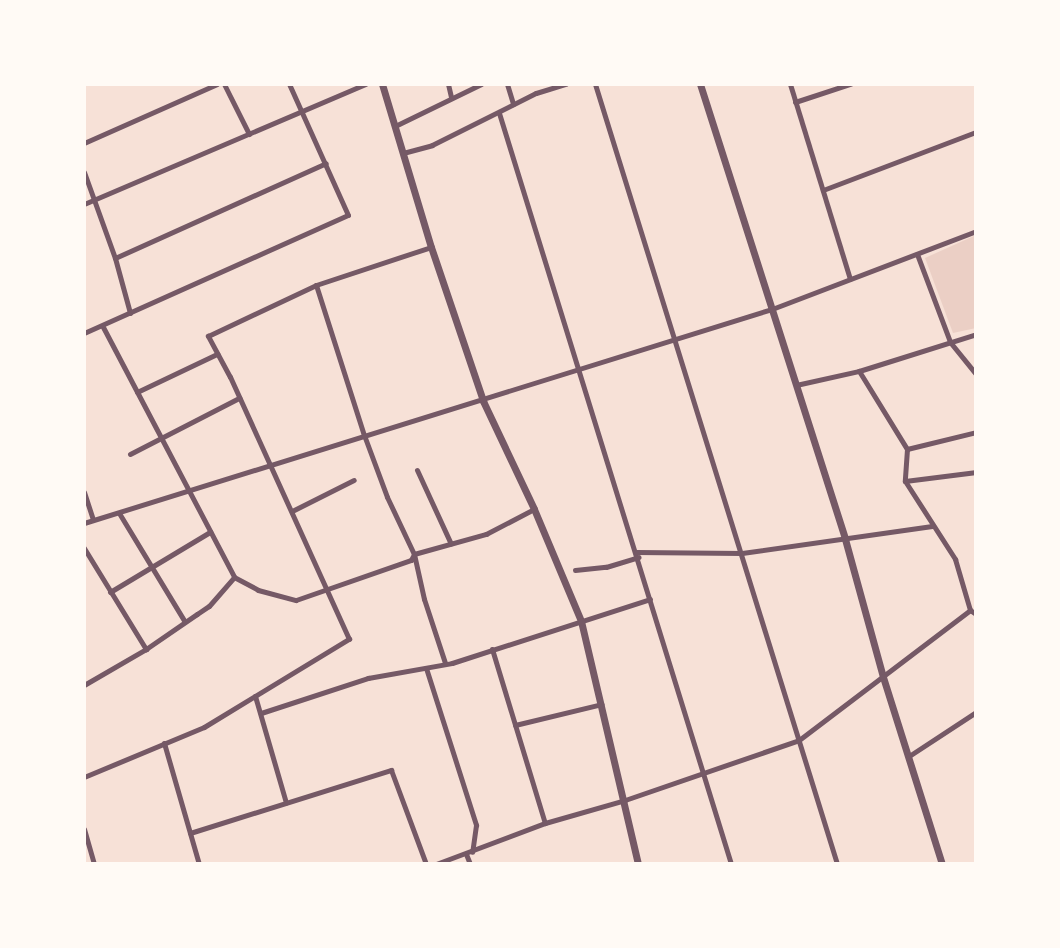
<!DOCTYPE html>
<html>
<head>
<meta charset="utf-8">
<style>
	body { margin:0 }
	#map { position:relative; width:1060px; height:948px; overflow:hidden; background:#f7e1d7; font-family:Lora,serif }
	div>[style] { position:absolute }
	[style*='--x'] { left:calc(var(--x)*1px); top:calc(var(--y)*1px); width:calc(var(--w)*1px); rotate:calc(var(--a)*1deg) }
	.green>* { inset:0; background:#ebcfc5 }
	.minor>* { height:5px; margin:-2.5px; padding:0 2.5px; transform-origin:2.5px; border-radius:2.5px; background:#755966 }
	.tertiary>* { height:7px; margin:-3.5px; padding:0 3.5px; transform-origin:3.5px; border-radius:3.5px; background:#755966 }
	span { translate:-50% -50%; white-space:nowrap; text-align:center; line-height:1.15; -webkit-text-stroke:7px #fffaf5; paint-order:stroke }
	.frame { position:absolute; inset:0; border:86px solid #fffaf5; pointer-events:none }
</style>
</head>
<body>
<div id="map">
	<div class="green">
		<div style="clip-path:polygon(976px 235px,976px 328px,953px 333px,925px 258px)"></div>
	</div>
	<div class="minor">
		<div style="--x:224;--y:84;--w:56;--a:63.4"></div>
		<div style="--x:448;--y:84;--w:13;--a:77"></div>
		<div style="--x:507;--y:84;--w:21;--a:73"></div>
		<div style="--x:595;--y:84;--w:817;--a:72.76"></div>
		<div style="--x:790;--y:84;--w:204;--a:72.9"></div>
		<div style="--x:795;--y:102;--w:58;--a:-18.1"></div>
		<div style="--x:499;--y:113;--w:786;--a:72.83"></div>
		<div style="--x:395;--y:126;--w:96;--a:-26"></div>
		<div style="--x:84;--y:143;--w:145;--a:-23.9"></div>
		<div style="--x:403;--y:153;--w:30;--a:-15"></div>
		<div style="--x:432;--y:145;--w:116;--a:-26.6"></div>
		<div style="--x:536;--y:93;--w:31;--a:-17"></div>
		<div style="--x:84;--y:172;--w:91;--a:70.2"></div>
		<div style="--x:115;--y:258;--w:57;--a:74.7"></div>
		<div style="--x:823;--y:190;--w:164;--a:-20.8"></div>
		<div style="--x:84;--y:204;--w:306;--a:-23.1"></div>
		<div style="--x:917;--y:254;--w:94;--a:69.4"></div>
		<div style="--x:950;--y:342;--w:41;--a:50.9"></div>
		<div style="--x:115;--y:258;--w:231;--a:-24.2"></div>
		<div style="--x:316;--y:285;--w:157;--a:72.3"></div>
		<div style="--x:364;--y:435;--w:66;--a:69.6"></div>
		<div style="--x:387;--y:497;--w:63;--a:64.7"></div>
		<div style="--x:414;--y:554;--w:46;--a:77.5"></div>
		<div style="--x:424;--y:599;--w:67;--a:71.8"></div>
		<div style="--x:103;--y:327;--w:282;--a:62.3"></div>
		<div style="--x:234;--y:577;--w:27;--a:28"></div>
		<div style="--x:258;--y:590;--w:39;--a:15"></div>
		<div style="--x:296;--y:600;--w:122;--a:-19.2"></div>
		<div style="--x:411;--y:560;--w:7;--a:-63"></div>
		<div style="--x:414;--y:554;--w:75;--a:-15.5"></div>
		<div style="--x:486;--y:534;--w:54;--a:-27.5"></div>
		<div style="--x:84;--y:333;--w:289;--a:-24.1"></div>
		<div style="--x:348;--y:215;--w:144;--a:-114.2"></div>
		<div style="--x:859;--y:371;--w:92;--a:58.4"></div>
		<div style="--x:907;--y:449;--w:32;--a:94"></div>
		<div style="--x:905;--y:481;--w:93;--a:57.3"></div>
		<div style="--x:955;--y:559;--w:53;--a:73.6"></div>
		<div style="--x:970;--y:610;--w:7;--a:34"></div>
		<div style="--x:796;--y:385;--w:65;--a:-12.5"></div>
		<div style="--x:859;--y:371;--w:123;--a:-17.5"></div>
		<div style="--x:137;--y:392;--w:89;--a:-25.4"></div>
		<div style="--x:907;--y:449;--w:71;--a:-13.8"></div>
		<div style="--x:130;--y:454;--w:123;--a:-27.2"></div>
		<div style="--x:417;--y:470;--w:81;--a:65.3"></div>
		<div style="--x:905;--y:481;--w:72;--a:-7.2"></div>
		<div style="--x:84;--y:492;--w:29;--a:72"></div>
		<div style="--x:292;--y:511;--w:69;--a:-26.6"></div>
		<div style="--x:119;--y:513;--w:127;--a:58.8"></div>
		<div style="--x:84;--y:523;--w:721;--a:-17.28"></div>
		<div style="--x:772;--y:309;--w:218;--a:-20.9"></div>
		<div style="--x:84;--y:548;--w:119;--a:58.5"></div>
		<div style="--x:636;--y:552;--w:106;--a:0.5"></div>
		<div style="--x:742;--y:553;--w:192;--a:-8.1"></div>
		<div style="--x:575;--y:570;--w:31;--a:-6"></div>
		<div style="--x:606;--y:567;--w:34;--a:-17"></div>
		<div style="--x:110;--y:592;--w:117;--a:-31"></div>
		<div style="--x:492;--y:649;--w:182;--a:73.1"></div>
		<div style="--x:426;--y:668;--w:165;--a:72.3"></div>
		<div style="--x:476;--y:825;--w:27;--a:98"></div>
		<div style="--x:84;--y:685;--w:72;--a:-30.1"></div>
		<div style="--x:146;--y:649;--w:62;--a:-34.5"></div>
		<div style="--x:197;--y:614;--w:14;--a:-34"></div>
		<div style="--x:209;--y:606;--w:38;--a:-49"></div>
		<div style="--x:255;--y:696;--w:111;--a:73.8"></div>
		<div style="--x:261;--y:713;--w:113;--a:-18.1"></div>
		<div style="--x:368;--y:678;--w:85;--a:-10.1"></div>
		<div style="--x:452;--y:663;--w:208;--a:-17.9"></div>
		<div style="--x:515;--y:725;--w:89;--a:-13.6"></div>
		<div style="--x:164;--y:743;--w:126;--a:73.9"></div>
		<div style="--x:909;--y:756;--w:80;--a:-33.3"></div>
		<div style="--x:84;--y:777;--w:130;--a:-22.6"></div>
		<div style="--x:204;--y:727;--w:170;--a:-31.3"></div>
		<div style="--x:349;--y:639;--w:288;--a:-114.4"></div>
		<div style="--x:230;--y:377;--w:47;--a:-118.2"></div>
		<div style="--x:208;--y:336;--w:119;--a:-25.3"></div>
		<div style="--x:316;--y:285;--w:121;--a:-18.3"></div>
		<div style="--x:84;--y:829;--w:36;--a:74"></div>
		<div style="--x:190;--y:833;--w:211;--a:-17.4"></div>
		<div style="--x:391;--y:770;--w:100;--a:69.6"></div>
		<div style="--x:466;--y:854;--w:11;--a:68"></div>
		<div style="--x:436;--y:864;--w:116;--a:-20.6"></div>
		<div style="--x:545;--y:823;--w:83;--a:-16"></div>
		<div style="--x:625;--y:800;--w:184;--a:-19"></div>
		<div style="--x:799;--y:740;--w:215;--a:-37.2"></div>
	</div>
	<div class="tertiary">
		<div style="--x:382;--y:84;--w:170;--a:73.3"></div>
		<div style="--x:431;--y:247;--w:163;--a:71.3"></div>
		<div style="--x:483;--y:401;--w:119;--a:64.7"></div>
		<div style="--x:534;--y:509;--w:121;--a:67.2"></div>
		<div style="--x:581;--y:621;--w:250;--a:76.8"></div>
		<div style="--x:700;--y:84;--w:478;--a:72.3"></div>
		<div style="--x:845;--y:539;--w:143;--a:74.6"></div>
		<div style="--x:883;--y:677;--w:196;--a:72.5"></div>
	</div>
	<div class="frame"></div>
</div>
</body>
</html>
